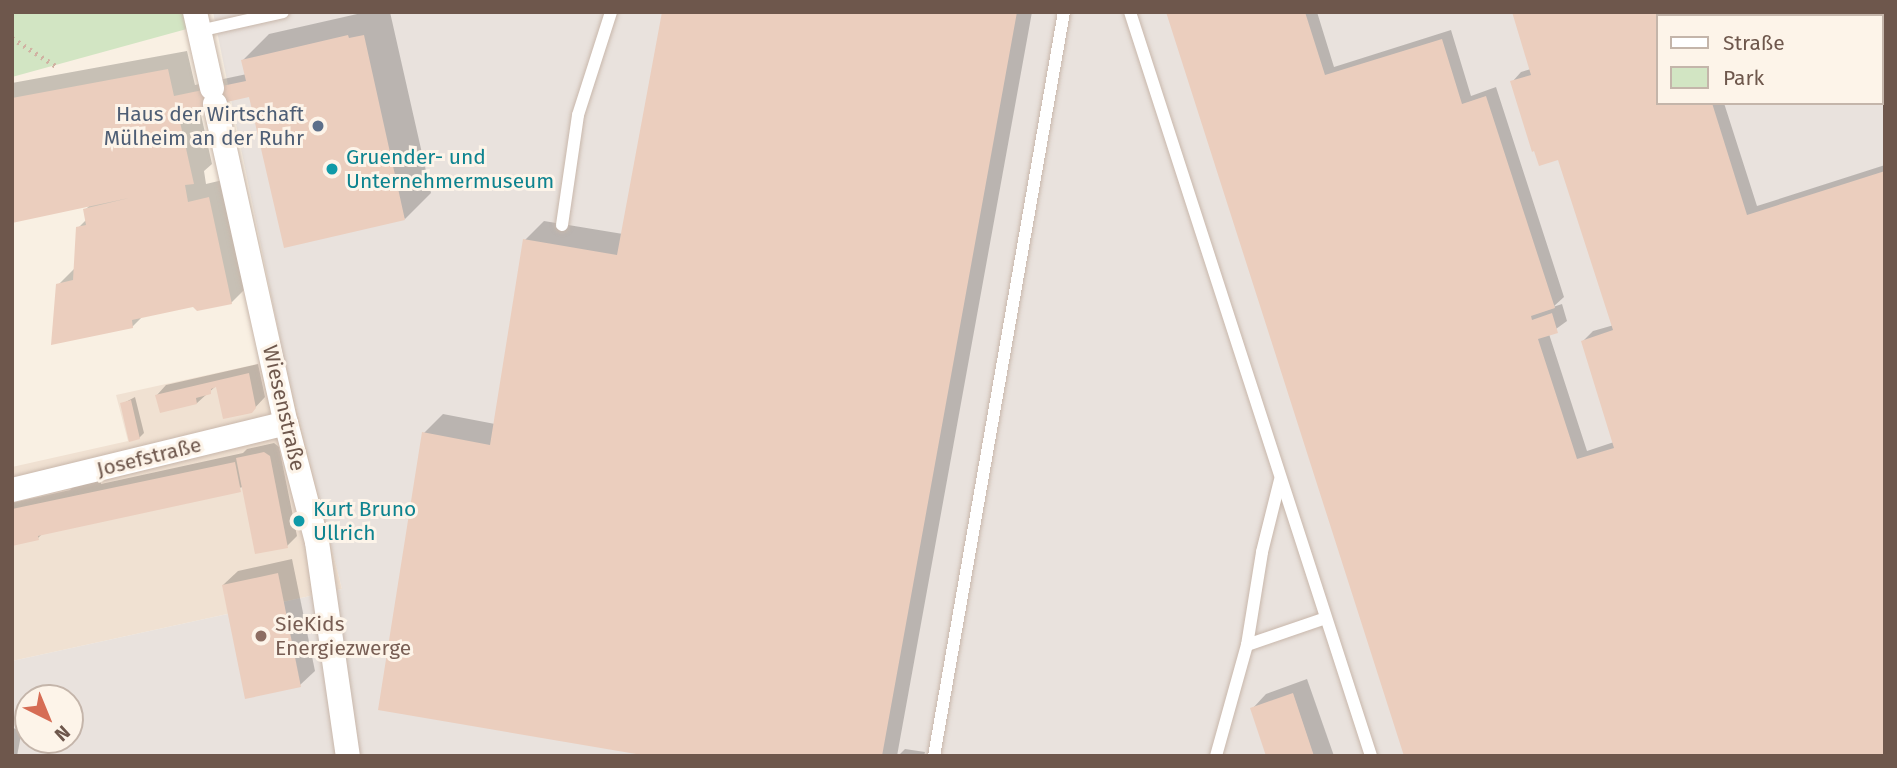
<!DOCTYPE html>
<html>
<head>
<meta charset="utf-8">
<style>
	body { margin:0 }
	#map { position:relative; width:1897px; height:768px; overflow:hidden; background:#f9f0e3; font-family:"Fira Sans",sans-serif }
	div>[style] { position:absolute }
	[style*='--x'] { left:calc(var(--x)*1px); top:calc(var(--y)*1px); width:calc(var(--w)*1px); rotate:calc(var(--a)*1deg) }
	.residential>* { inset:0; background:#f0e1d2 }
	.industrial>* { inset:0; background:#e9e2dd }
	.green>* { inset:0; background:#d2e5c3 }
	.shadow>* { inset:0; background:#0003 }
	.building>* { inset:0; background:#ebcebe }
	.path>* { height:4.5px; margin-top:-2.25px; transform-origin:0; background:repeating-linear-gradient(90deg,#d0b2a2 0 2px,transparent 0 7px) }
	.roads { filter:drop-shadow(0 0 2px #c8b7ab) drop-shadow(0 0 2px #c8b7ab) }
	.lane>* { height:12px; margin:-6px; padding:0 6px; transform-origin:6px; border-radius:6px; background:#fff }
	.street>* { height:24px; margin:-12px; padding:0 12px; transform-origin:12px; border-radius:12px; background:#fff }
	.dots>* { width:19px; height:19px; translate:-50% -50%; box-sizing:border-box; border:4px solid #fdf4e9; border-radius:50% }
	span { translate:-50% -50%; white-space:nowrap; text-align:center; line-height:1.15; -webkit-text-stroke:6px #fdf4e9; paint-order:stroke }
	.service-label { font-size:21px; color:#4e5e75 }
	.right { translate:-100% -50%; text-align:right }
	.culture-label { font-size:21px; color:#0d838f }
	.left { translate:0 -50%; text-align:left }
	.street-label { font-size:21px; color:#6e574c }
	.education-label { font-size:21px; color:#785e54 }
	.frame { position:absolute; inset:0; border:14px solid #6e574c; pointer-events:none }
	.legend { position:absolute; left:1656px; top:14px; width:228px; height:91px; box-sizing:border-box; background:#fdf4e9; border:2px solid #c4b5aa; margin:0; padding:9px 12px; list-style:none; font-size:21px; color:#6e574c }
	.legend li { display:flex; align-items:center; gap:14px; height:35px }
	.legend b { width:35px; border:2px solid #c4b5aa }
	.north { position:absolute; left:14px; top:684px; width:70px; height:70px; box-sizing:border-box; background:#fdf4e9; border:2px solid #c4b5aa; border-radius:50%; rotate:137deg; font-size:19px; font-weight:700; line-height:28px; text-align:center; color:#6e574c }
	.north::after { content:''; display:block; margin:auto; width:24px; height:32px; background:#d66d55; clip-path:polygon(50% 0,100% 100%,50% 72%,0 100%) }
</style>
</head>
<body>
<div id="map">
	<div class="residential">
		<div style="clip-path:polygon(284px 358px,342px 589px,12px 661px,12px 467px,128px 441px,116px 395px)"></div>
	</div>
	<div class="industrial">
		<div style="clip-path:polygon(evenodd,213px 12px,1885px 12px,1885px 756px,12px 756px,12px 661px,342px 589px,284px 358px,213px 12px,1657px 16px,1881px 16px,1881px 103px,1657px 103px,1657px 16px,213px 12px,28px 698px,70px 698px,70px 740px,28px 740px,28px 698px)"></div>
	</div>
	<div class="green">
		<div style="clip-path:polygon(12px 12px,190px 12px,194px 27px,12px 77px)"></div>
	</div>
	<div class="shadow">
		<div style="clip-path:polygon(366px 12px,390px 12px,431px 193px,405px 219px,251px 93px,199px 106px,212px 164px,204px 171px,206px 184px,227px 179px,250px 284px,231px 303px,194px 305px,143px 316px,132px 327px,58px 285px,75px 268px,78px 228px,87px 219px,85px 210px,91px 204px,12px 221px,12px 83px,187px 51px,195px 85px,247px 74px,243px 60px,269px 34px)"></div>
		<div style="clip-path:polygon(663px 12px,1032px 12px,897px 756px,650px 756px,424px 433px,443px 414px,495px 424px,525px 240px,544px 221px,623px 234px)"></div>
		<div style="clip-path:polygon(1168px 12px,1317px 12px,1334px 67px,1451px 30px,1471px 96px,1496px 87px,1564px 297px,1553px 307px,1562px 304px,1567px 321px,1549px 334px,1587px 451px,1614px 442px,1583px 341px,1593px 331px,1614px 325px,1560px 157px,1512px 82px,1521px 72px,1531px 69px,1513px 12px,1696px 12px,1697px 16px,1657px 16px,1657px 103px,1724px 103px,1757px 206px,1885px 165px,1885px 756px,1406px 756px)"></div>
		<div style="clip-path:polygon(258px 364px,265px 397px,251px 412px,217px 385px,197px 403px,157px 395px,166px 385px)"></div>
		<div style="clip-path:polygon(135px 397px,144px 433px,139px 438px,122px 404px)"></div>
		<div style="clip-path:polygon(274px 443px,279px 447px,297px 536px,287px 546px,243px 487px,43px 533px,38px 538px,12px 544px,12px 503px,70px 490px,75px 485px,101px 480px,101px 484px,243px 453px,247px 449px)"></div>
		<div style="clip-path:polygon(292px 559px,315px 671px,300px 685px,223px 585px,238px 571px)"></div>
		<div style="clip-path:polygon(1307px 679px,1334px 756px,1268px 756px,1252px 709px,1266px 694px)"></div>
		<div style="clip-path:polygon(12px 728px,22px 730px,17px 756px,12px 756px)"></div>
		<div style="clip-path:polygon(905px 749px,925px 752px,924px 756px,898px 756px)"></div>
	</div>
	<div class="building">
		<div style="clip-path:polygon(662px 12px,1017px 12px,882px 756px,648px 756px,378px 710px,422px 432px,490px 445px,523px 239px,617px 255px)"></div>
		<div style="clip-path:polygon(1166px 12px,1305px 12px,1325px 75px,1442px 39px,1462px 104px,1486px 96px,1555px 308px,1531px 316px,1532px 320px,1552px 313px,1558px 333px,1538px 339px,1577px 459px,1614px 448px,1581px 341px,1613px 330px,1558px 160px,1539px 166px,1534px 151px,1532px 152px,1510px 81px,1531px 75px,1512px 12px,1683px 12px,1684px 16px,1657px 16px,1657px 103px,1712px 103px,1747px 215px,1885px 171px,1885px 756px,1404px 756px)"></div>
		<div style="clip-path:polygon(348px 35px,349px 38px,364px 35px,405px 220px,284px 248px,249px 97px,178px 113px,194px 184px,185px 185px,188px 202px,209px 197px,232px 304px,197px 311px,193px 307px,132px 320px,133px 328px,51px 345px,56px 284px,73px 280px,76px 227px,86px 225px,83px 209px,129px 198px,12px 223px,12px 98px,168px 69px,174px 96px,246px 81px,241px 60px)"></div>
		<div style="clip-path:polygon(249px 373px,256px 408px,252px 413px,223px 419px,216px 387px,211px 389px,211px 394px,196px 398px,197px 404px,160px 413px,155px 395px)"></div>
		<div style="clip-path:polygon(131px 400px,140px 439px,129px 442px,120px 403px)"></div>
		<div style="clip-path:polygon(264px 452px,270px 456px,288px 548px,255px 554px,236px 458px)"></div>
		<div style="clip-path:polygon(235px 462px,241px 492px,38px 536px,39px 540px,12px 546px,12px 509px)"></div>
		<div style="clip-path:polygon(278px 573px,301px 687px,245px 699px,222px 585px)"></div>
		<div style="clip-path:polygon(1293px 693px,1314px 756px,1266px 756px,1250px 708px)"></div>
	</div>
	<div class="path">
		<div style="--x:12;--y:38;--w:52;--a:32.5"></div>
	</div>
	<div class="roads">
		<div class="lane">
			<div style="--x:1130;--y:12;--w:782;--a:72.05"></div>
			<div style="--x:199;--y:31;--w:86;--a:-12.7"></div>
			<div style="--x:562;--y:225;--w:111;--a:-81.7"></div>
			<div style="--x:578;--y:115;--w:108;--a:-72.2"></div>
			<div style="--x:1247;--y:645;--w:83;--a:-18.9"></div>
			<div style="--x:934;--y:756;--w:755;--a:-80.09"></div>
			<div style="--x:1216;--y:756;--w:115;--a:-74.4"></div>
			<div style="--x:1247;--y:645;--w:94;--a:-80.8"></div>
			<div style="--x:1262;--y:552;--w:74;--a:-76"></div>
		</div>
		<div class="street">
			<div style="--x:195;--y:12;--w:78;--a:77.4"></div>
			<div style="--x:215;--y:104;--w:327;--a:77.5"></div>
			<div style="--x:286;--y:423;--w:123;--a:75.4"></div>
			<div style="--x:317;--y:542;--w:216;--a:81.8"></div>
			<div style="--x:12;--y:490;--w:282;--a:-13.7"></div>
		</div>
	</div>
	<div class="dots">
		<div style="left:318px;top:126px;background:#5c6f8a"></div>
		<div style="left:332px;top:169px;background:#0f9aa8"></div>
		<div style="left:299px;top:521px;background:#0f9aa8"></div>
		<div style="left:261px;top:636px;background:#8d6e63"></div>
	</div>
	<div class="service-label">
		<span class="right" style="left:304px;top:126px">Haus der Wirtschaft<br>Mülheim an der Ruhr</span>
	</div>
	<div class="culture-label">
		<span class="left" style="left:346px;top:169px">Gruender- und<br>Unternehmermuseum</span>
		<span class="left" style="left:313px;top:521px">Kurt Bruno<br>Ullrich</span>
	</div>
	<div class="street-label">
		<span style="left:284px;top:408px;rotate:77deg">Wiesenstraße</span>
		<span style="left:149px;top:457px;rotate:-14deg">Josefstraße</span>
	</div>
	<div class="education-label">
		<span class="left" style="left:275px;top:636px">SieKids<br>Energiezwerge</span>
	</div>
	<div class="frame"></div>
	<ul class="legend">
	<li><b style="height:9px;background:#fff"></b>Straße</li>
	<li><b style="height:19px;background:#d2e5c3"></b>Park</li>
	</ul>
	<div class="north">N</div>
</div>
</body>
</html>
